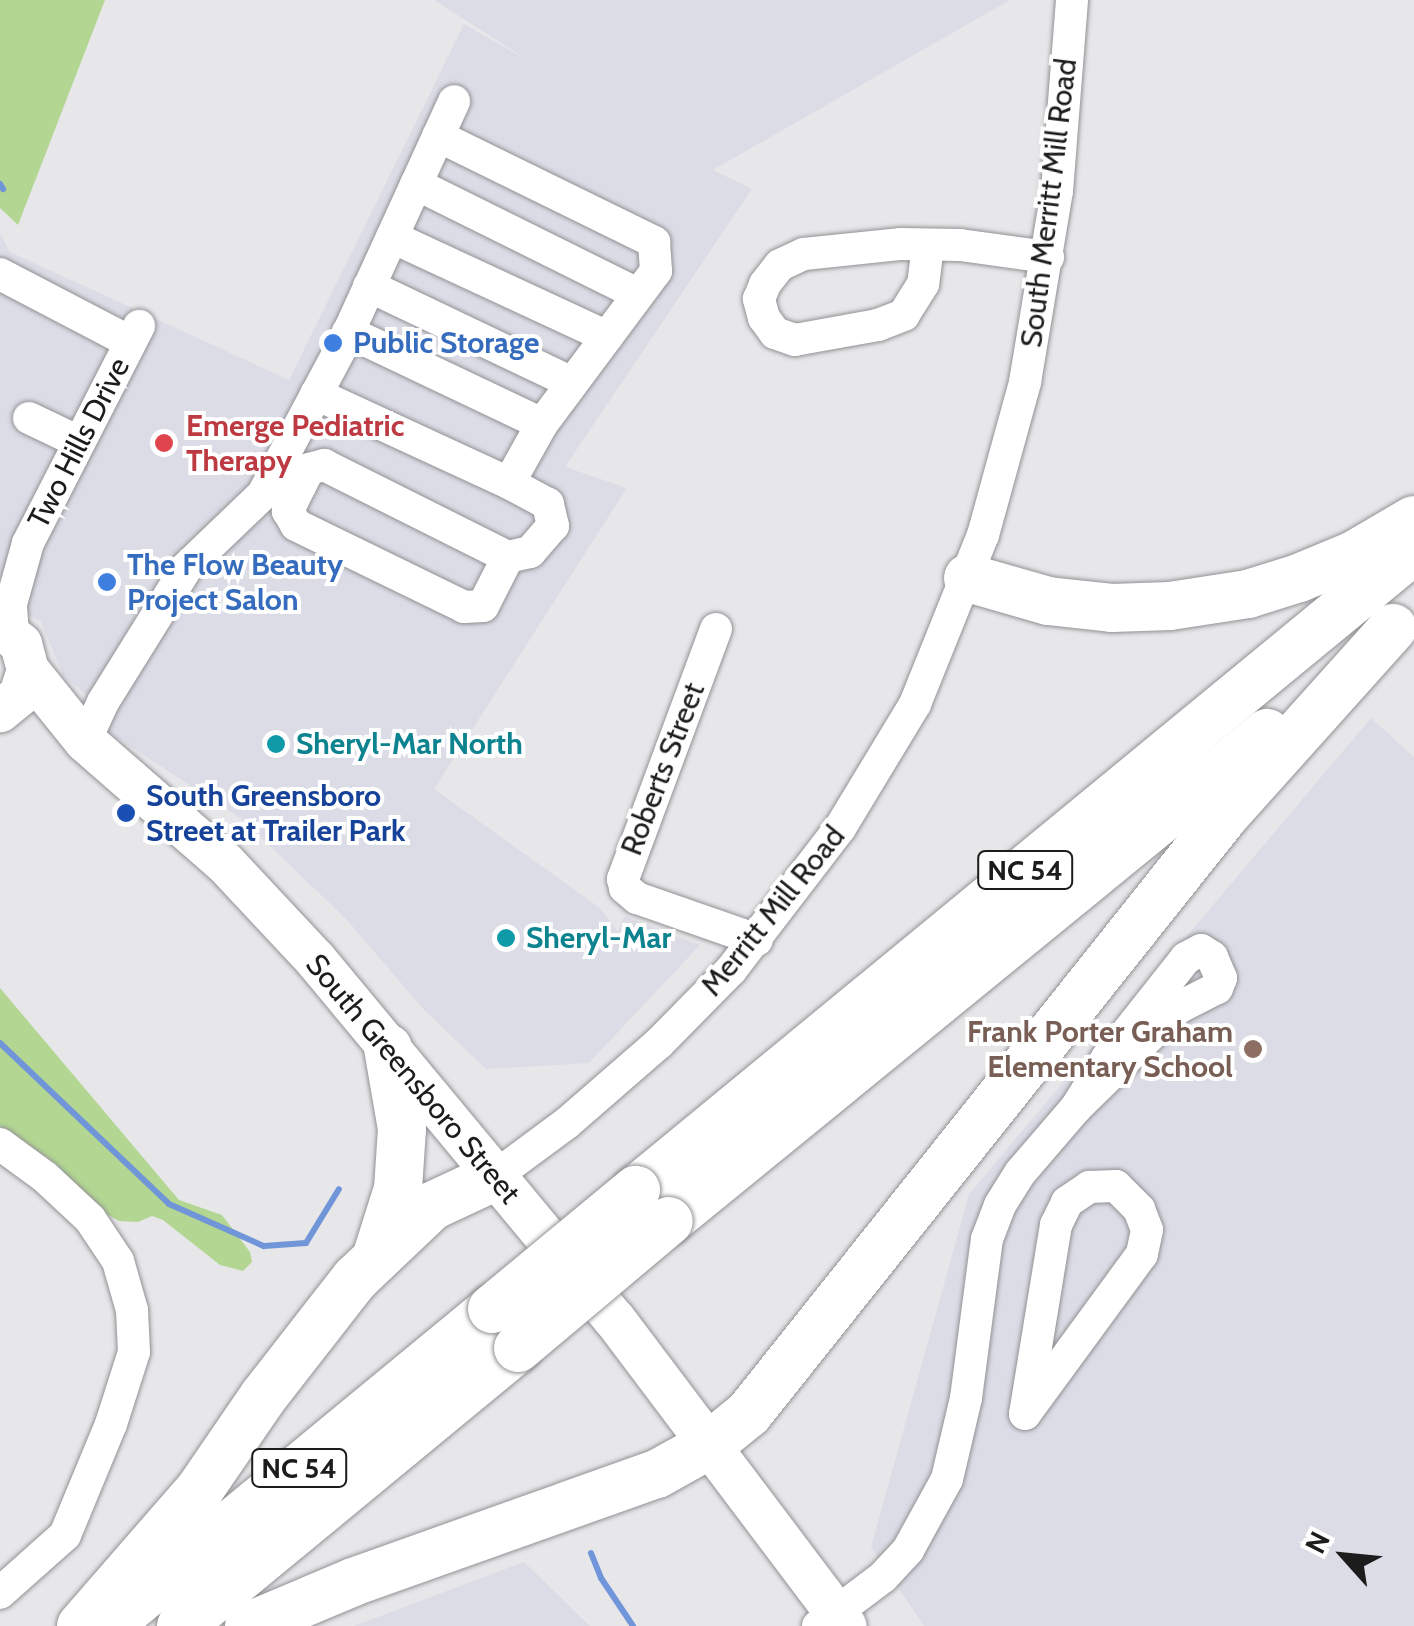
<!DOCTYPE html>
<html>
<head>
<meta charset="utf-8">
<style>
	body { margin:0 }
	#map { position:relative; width:1414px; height:1626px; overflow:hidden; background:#e7e7ea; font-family:Cabin,sans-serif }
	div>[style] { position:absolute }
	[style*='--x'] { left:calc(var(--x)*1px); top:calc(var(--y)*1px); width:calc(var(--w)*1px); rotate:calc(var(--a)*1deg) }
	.built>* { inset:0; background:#dbdce6 }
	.green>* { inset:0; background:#b3d692 }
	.stream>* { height:6px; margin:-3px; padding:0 3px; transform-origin:3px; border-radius:3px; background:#7195d9 }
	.roads { filter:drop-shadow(0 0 2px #919294) drop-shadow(0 0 2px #919294) }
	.minor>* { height:32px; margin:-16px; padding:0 16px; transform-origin:16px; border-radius:16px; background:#fff }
	.major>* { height:42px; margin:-21px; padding:0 21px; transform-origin:21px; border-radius:21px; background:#fff }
	.highway>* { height:48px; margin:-24px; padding:0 24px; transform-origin:24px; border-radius:24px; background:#fff }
	.bridges { filter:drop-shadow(0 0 2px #919294) drop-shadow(0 0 2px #919294) }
	.highway-bridge>* { height:48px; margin:-24px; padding:0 24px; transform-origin:24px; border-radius:24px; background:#fff }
	.dots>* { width:28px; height:28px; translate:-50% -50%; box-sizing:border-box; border:5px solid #fff; border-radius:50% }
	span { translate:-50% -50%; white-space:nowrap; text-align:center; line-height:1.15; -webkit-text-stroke:8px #fff; paint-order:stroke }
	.shield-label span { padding:2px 8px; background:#fff; border:2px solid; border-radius:8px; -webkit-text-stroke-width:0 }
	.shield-label { font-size:28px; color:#1c1c1d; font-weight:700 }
	.street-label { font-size:30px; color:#1c1c1d }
	.shop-label { font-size:30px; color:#366cbe; font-weight:700 }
	.left { translate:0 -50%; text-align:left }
	.health-label { font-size:30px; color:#be3a42; font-weight:700 }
	.culture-label { font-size:30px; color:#0d838f; font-weight:700 }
	.transit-label { font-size:30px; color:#164399; font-weight:700 }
	.education-label { font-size:30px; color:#785e54; font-weight:700 }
	.right { translate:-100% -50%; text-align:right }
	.north { position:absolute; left:1294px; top:1506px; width:100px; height:100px; -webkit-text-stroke:8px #fff; paint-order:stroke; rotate:297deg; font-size:28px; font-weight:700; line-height:40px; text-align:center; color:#1c1c1d }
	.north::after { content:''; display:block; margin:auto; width:35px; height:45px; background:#1c1c1d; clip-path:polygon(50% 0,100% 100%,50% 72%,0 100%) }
</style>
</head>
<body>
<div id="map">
	<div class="built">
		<div style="clip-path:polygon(434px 0,1010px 0,713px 170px,752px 189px,565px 467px,627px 488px,434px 789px,600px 908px,618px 932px,624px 916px,700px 945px,589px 1063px,486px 1069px,424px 1010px,348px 921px,243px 820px,99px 726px,106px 712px,63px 675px,41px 622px,0 599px,0 233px,10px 252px,289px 380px,464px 24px,529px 61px)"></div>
		<div style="clip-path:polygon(1371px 718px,1414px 757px,1414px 1626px,924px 1626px,871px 1547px,969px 1194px)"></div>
		<div style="clip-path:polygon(524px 1562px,590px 1626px,354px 1626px)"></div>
	</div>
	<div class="green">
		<div style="clip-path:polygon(0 0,105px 0,18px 225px,0 208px)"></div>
		<div style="clip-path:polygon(0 988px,179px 1200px,222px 1215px,250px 1252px,252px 1262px,243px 1271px,220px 1265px,163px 1220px,152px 1216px,138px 1222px,119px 1221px,101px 1211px,55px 1163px,0 1126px)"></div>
	</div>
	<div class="stream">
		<div style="--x:0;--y:184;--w:6;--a:59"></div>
		<div style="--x:0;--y:1043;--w:233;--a:43.6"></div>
		<div style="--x:169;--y:1204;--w:104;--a:23.9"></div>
		<div style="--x:264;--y:1246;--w:42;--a:-4.1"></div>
		<div style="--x:306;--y:1243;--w:63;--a:-58.6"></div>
		<div style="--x:591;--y:1553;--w:27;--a:68"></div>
		<div style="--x:601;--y:1578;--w:58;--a:56.3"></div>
	</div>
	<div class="roads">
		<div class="minor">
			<div style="--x:438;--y:136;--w:241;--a:26.1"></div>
			<div style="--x:654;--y:242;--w:29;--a:86"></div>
			<div style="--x:656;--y:271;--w:191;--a:126.7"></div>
			<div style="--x:416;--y:184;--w:248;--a:26.4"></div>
			<div style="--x:392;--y:237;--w:237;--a:24.9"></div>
			<div style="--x:928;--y:245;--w:39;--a:97"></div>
			<div style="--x:923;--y:284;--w:36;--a:122"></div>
			<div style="--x:904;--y:315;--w:28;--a:159"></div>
			<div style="--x:878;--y:325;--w:84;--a:169.8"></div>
			<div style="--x:795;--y:340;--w:21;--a:-161"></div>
			<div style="--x:775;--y:333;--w:19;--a:-126"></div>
			<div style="--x:764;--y:318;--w:20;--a:-105"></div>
			<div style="--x:759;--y:299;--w:16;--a:-68"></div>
			<div style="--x:765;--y:284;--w:24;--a:-52"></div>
			<div style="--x:780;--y:265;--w:26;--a:-25"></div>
			<div style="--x:804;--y:254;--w:98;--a:-5.9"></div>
			<div style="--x:901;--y:244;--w:59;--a:1"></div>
			<div style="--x:960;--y:245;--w:89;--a:7.8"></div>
			<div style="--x:0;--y:274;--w:147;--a:27.6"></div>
			<div style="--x:369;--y:286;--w:225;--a:25.5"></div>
			<div style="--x:316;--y:394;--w:213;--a:24.8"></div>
			<div style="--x:509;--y:483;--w:68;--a:-60.8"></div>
			<div style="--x:542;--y:424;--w:215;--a:-154.6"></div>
			<div style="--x:29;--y:418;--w:55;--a:25.6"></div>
			<div style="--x:283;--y:476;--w:20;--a:30"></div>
			<div style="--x:300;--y:486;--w:28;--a:116"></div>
			<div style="--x:288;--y:511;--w:16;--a:60"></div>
			<div style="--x:296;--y:525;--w:187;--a:26"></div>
			<div style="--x:464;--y:607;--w:19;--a:-3"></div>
			<div style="--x:483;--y:606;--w:55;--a:-63"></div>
			<div style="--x:300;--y:486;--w:19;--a:-62"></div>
			<div style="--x:309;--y:469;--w:16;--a:-15"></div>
			<div style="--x:324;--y:465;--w:206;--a:26.6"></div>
			<div style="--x:508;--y:557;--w:23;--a:-13"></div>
			<div style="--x:530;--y:552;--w:35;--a:-49"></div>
			<div style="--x:553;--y:526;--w:23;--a:-103"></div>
			<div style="--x:548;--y:504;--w:44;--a:-151.7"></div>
			<div style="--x:716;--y:629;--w:267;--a:110.4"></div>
			<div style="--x:623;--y:879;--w:9;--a:77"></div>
			<div style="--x:625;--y:888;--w:16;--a:40"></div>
			<div style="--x:637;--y:898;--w:127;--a:19.3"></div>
			<div style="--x:13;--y:635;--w:31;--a:-94"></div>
			<div style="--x:11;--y:604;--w:63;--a:-74.4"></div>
			<div style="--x:28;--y:543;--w:244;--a:-62.9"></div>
			<div style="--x:85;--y:741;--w:43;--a:-65.2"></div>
			<div style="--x:103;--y:702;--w:159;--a:-58.1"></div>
			<div style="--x:187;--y:567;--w:105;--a:-43.8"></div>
			<div style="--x:263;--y:494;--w:170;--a:-61.9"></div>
			<div style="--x:343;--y:344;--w:267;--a:-65.4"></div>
			<div style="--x:0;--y:1144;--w:56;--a:36.3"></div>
			<div style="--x:45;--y:1177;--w:62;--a:43"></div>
			<div style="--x:90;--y:1219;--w:50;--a:56.3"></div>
			<div style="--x:118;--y:1261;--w:51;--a:74.1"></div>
			<div style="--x:132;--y:1310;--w:42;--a:87.3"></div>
			<div style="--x:134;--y:1352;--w:76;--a:107.7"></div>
			<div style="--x:111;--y:1424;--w:120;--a:112.5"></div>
			<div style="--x:65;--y:1535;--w:87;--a:138.3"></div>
			<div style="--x:494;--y:1177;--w:91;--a:-36.5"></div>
			<div style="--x:567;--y:1123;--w:122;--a:-41"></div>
			<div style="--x:659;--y:1043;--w:103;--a:-45.4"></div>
			<div style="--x:731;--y:970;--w:179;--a:-52.5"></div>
			<div style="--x:840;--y:828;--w:145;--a:-58.8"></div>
			<div style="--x:915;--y:704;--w:182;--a:-68.1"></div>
			<div style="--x:983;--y:535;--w:159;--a:-74.6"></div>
			<div style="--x:1025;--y:382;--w:194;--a:-80.5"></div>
			<div style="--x:1057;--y:191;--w:192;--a:-85.5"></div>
			<div style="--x:1116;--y:1186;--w:33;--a:45"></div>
			<div style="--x:1139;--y:1209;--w:22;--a:69"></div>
			<div style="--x:1147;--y:1230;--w:25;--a:102"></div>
			<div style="--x:1142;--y:1254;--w:198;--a:126.2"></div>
			<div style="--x:1025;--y:1414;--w:192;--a:-80.7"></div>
			<div style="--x:1056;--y:1225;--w:25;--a:-64"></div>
			<div style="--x:1067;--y:1202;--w:27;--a:-34"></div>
			<div style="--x:1089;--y:1187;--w:27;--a:-2"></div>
			<div style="--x:818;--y:1626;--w:81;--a:-37"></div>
			<div style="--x:883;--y:1577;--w:37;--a:-47"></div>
			<div style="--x:908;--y:1550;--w:81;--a:-61.2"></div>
			<div style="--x:947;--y:1479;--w:83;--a:-76.8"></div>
			<div style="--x:966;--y:1398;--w:160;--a:-82.5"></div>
			<div style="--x:987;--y:1239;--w:36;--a:-69"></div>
			<div style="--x:1000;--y:1205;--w:38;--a:-58"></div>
			<div style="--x:1020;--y:1173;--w:86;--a:-49.3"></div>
			<div style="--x:1076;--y:1108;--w:59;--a:-58.2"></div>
			<div style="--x:1107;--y:1058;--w:127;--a:-51.7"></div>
			<div style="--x:1186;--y:958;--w:17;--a:-28"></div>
			<div style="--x:1201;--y:950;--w:13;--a:32"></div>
			<div style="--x:1212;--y:957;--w:23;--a:67"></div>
			<div style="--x:1221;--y:978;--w:11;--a:112"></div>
			<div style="--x:1217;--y:988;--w:44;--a:152.9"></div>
			<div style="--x:1178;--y:1008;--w:143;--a:135.6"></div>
		</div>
		<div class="major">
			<div style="--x:0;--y:627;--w:27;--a:39"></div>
			<div style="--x:21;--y:644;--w:27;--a:75"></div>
			<div style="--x:28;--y:670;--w:26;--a:108"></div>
			<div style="--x:20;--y:695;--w:26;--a:141"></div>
			<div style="--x:28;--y:670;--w:91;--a:51.2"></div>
			<div style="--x:85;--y:741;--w:187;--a:41.1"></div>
			<div style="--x:226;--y:864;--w:130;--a:46.9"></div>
			<div style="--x:315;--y:959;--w:469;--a:50.3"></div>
			<div style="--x:615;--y:1320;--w:383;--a:53"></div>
		</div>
		<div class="highway">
			<div style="--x:968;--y:578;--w:83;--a:16"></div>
			<div style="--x:1048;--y:601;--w:64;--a:6.2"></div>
			<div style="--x:1112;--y:608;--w:58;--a:-2"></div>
			<div style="--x:1170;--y:606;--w:79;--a:-8.7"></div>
			<div style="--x:1248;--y:594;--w:53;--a:-17.4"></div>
			<div style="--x:1299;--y:578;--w:60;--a:-22.7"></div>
			<div style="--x:1354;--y:555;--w:69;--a:-30.3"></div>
			<div style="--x:636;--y:1190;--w:1007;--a:-39.44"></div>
			<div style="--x:669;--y:1221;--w:772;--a:-39.22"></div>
			<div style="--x:378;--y:1252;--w:66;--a:-72.4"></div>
			<div style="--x:398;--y:1189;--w:60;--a:-86.2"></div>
			<div style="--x:402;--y:1129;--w:82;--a:-99.8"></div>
			<div style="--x:128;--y:1609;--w:472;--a:-39.5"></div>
			<div style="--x:81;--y:1626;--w:181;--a:-49"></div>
			<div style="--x:200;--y:1489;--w:112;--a:-55.6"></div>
			<div style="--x:263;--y:1397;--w:150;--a:-52.1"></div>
			<div style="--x:355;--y:1279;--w:106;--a:-43.5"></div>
			<div style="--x:432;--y:1206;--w:68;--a:-25.1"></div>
			<div style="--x:181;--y:1626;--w:437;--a:-39.5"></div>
			<div style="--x:249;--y:1626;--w:113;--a:-22.9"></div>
			<div style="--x:353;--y:1582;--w:323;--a:-19.6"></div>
			<div style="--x:657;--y:1474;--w:62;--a:-29.1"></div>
			<div style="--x:711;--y:1444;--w:49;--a:-39.2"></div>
			<div style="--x:749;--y:1413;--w:766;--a:-51.47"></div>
			<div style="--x:1226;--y:814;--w:250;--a:-48.1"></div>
		</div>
	</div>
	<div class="bridges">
		<div class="highway-bridge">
			<div style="--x:492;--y:1309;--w:187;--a:-39.6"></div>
			<div style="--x:518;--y:1348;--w:197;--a:-40.1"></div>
		</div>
	</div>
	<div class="dots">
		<div style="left:333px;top:343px;background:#3f7fe0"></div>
		<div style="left:164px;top:443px;background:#e0444e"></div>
		<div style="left:107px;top:582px;background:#3f7fe0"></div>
		<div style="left:276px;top:744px;background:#0f9aa8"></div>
		<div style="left:126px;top:813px;background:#1a4fb4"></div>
		<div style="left:506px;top:938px;background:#0f9aa8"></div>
		<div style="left:1253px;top:1049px;background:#8d6e63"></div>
	</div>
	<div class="shield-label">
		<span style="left:1025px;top:870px">NC 54</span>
		<span style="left:299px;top:1468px">NC 54</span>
	</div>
	<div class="street-label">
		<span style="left:1049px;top:203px;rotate:-83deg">South Merritt Mill Road</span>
		<span style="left:79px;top:443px;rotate:-63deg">Two Hills Drive</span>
		<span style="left:663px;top:769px;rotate:-69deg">Roberts Street</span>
		<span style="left:773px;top:911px;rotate:-51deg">Merritt Mill Road</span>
		<span style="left:413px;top:1079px;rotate:50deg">South Greensboro Street</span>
	</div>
	<div class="shop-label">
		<span class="left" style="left:353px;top:343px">Public Storage</span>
		<span class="left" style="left:127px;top:582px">The Flow Beauty<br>Project Salon</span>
	</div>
	<div class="health-label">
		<span class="left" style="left:186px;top:443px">Emerge Pediatric<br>Therapy</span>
	</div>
	<div class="culture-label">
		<span class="left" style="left:296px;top:744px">Sheryl-Mar North</span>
		<span class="left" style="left:526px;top:938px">Sheryl-Mar</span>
	</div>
	<div class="transit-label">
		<span class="left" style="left:146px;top:813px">South Greensboro<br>Street at Trailer Park</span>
	</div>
	<div class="education-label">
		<span class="right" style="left:1233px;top:1049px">Frank Porter Graham<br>Elementary School</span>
	</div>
	<div class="north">N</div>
</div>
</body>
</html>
